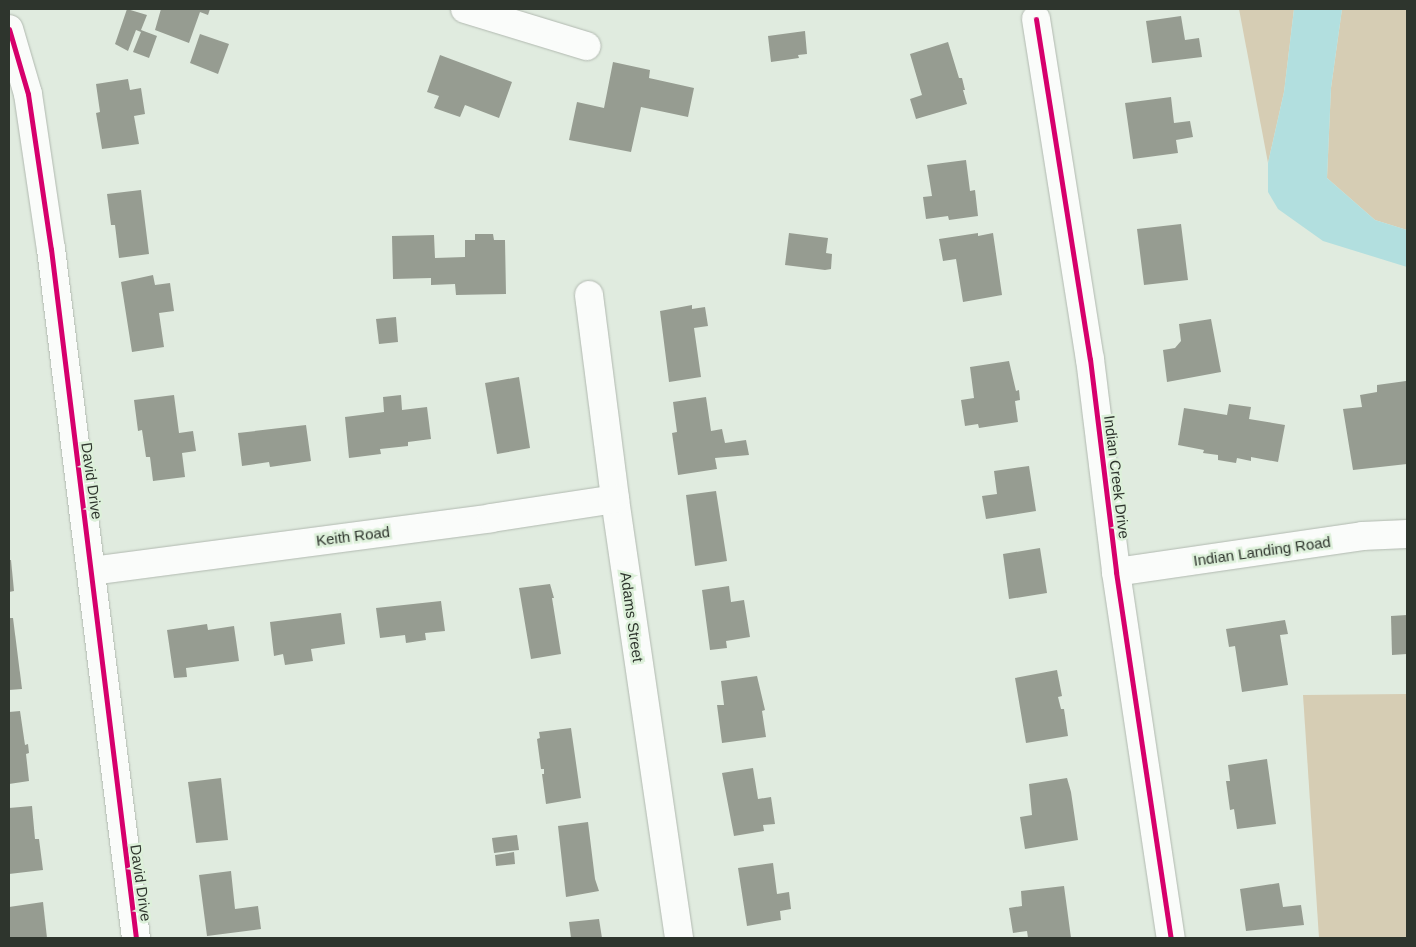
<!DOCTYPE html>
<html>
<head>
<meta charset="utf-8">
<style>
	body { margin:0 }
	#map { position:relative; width:1416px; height:947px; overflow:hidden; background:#e0ebdf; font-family:Helvetica,sans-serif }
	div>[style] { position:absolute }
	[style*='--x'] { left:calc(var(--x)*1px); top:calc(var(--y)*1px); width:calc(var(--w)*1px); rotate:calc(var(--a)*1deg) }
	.green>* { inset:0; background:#d6cdb4 }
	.water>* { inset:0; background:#b2dfdf }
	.building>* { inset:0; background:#969c91 }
	.roads { filter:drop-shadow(0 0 1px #b1b9b0) drop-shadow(0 0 1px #b1b9b0) }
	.minor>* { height:28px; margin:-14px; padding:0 14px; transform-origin:14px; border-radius:14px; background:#fafcfa }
	.cycleway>* { height:5px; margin:-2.5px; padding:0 2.5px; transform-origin:2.5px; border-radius:2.5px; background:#d6006c }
	span { translate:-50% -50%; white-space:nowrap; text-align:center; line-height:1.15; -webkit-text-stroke:5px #ddf0da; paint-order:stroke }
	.street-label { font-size:15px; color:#2e352d }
	.frame { position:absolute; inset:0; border:10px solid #2e352d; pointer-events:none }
</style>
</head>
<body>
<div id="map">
	<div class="green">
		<div style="clip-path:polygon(1239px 9px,1294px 9px,1284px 92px,1268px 163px)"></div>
		<div style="clip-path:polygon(1342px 9px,1407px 9px,1407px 230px,1375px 220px,1327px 178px,1331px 88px)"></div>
		<div style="clip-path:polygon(1407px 694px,1407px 938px,1319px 938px,1303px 695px)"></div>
	</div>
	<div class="water">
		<div style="clip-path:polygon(1294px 9px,1342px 9px,1331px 88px,1327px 178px,1375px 220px,1407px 230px,1407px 267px,1323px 241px,1278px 209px,1268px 192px,1268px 163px,1284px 92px)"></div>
	</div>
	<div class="building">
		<div style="clip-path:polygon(127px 9px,147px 15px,141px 30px,157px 36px,149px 58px,133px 52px,141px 32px,136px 30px,128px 51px,115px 44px)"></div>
		<div style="clip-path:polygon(161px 9px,210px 9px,208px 15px,200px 12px,189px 43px,155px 30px)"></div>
		<div style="clip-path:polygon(1181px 16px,1185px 40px,1199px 38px,1202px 57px,1152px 63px,1146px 21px)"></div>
		<div style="clip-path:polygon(805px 31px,807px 54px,798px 55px,799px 58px,771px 62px,768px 36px)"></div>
		<div style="clip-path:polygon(200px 34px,229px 44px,218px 74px,190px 63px)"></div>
		<div style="clip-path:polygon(948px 42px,959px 78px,962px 78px,965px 90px,963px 90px,967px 104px,916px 119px,910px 99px,922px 95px,910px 54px)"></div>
		<div style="clip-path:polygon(440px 55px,512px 82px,499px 118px,465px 105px,460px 117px,434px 108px,439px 96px,427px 92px)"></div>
		<div style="clip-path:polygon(613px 62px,650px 70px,649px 78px,694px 88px,688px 117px,641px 107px,631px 152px,569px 140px,577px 102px,604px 108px)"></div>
		<div style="clip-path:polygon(128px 79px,130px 90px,141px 88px,145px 114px,134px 116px,139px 144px,102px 149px,96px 113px,100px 112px,96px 84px)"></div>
		<div style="clip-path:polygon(1171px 97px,1174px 123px,1190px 121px,1193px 137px,1176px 140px,1178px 153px,1133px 159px,1125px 103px)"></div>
		<div style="clip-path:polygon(966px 160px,970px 191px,975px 190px,978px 216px,949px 220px,948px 216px,926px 219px,923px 197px,932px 196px,927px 165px)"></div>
		<div style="clip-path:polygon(141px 190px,149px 254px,119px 258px,115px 225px,111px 225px,107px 194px)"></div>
		<div style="clip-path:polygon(1181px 224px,1188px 280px,1144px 285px,1137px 229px)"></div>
		<div style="clip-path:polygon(789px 233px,828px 238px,826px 253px,832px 254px,831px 269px,825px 270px,785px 265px)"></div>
		<div style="clip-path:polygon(978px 233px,978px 236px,993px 233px,1002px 295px,963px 302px,956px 259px,943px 261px,939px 239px)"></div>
		<div style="clip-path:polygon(475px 234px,493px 234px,494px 240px,505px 240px,506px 294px,456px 295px,455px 284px,431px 285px,431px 278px,393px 279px,392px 236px,434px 235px,435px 258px,465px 257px,465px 240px,475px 240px)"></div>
		<div style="clip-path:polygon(153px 275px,155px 285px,170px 283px,174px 311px,159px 313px,164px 347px,132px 352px,121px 282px)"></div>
		<div style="clip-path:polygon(692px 305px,692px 309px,705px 307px,708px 326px,694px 328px,701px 377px,669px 382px,660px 311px)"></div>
		<div style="clip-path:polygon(396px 317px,398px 342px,379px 344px,376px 319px)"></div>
		<div style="clip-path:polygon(1211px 319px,1221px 372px,1167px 382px,1163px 350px,1175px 348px,1181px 341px,1179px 324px)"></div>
		<div style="clip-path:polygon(1009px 361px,1016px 391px,1019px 390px,1020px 400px,1015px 401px,1018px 422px,979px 428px,978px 424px,965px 426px,961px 400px,974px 398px,970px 367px)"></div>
		<div style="clip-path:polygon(519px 377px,530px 448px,497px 454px,485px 383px)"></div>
		<div style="clip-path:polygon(1406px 381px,1407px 464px,1353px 470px,1343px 409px,1362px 407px,1360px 395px,1377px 392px,1377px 385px)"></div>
		<div style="clip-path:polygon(174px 395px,179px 433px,193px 431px,196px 451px,182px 453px,185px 477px,153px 481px,150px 457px,146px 457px,142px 430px,138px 431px,134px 400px)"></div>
		<div style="clip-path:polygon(401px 395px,402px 410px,427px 407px,431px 439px,408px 442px,408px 446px,380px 449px,381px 454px,349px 458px,345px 417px,384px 412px,383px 397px)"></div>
		<div style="clip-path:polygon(706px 397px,711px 431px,722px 429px,725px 443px,746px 440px,749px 455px,715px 458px,717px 469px,678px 475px,672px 433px,677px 432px,673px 402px)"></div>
		<div style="clip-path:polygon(1229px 404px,1251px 407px,1249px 419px,1285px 425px,1278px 462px,1251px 457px,1251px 461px,1237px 458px,1236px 463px,1218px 460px,1218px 455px,1203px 453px,1204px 450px,1178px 445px,1184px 408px,1227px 415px)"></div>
		<div style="clip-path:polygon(306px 425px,311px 461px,270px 467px,269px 462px,242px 466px,238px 433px)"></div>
		<div style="clip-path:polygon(1029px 466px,1036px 511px,986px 519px,982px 496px,997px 494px,994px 471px)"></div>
		<div style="clip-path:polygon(716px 491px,727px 561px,695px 566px,686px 495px)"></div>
		<div style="clip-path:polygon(1040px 548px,1047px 593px,1009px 599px,1003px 554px)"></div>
		<div style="clip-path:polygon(9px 560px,11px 560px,14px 591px,9px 592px)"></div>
		<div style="clip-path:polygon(550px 584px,554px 598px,552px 598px,561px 654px,531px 659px,519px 588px)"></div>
		<div style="clip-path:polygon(729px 586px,731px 602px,744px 600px,750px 637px,726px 641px,727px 648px,710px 650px,702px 590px)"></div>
		<div style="clip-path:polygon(441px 601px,445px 631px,425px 633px,426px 640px,406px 643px,405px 635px,380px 638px,376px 608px)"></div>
		<div style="clip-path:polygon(341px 613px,345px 644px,311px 649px,313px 661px,285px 665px,283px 654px,274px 656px,270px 622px)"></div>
		<div style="clip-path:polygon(1407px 615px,1407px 654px,1392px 655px,1391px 616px)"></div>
		<div style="clip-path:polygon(9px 618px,13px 618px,22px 689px,9px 690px)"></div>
		<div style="clip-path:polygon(1285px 620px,1288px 634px,1280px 635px,1288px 685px,1242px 692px,1235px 646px,1229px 647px,1226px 629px)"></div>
		<div style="clip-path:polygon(207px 624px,208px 630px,234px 626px,239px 661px,186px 668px,187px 677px,174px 678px,167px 630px)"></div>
		<div style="clip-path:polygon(1057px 670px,1062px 696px,1058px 697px,1061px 709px,1064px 709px,1068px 736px,1026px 743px,1015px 678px)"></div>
		<div style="clip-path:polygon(757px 676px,765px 710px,762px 711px,766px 737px,722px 743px,717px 705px,724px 705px,721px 681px)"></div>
		<div style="clip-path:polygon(20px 711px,25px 745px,28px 744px,29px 753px,26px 754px,29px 781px,9px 784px,9px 712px)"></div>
		<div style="clip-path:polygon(571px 728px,581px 798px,546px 804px,542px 774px,544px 774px,544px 769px,541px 769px,537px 739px,540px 738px,539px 732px)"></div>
		<div style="clip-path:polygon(1267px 759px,1276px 824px,1237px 829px,1234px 809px,1230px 810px,1226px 781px,1230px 781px,1228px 765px)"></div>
		<div style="clip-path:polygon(753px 768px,758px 799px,771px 797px,775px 824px,763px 825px,764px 831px,734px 836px,722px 773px)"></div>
		<div style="clip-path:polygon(221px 778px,228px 840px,196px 843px,188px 782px)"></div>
		<div style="clip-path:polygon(1067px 778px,1071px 792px,1078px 840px,1025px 849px,1020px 817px,1032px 815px,1029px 784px)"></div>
		<div style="clip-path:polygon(32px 806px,35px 839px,39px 839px,43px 870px,9px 874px,9px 808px)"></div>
		<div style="clip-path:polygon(588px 822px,595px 879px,599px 891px,566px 897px,558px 826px)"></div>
		<div style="clip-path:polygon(517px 835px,519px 850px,494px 853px,492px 838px)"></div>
		<div style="clip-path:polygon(514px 852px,515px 864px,496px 866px,495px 855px)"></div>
		<div style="clip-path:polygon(773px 863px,777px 894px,789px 892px,791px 909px,780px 911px,781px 920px,747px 926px,738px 868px)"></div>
		<div style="clip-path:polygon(231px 871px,235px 909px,258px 906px,261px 929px,207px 936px,199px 875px)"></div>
		<div style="clip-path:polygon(1279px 883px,1283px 907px,1301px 905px,1304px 925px,1246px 931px,1240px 889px)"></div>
		<div style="clip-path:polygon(1064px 886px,1071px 938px,1028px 938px,1027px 931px,1013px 933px,1009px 908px,1022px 906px,1021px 891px)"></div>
		<div style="clip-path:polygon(43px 902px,47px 938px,9px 938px,9px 907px)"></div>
		<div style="clip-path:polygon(599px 919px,602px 938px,571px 938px,569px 922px)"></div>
	</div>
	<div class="roads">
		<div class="minor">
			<div style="--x:465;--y:9;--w:127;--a:17"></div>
			<div style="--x:1036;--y:19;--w:344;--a:81"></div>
			<div style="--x:1090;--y:359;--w:215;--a:83"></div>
			<div style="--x:1116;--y:572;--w:370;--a:81.5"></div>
			<div style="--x:9;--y:29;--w:68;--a:73.7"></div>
			<div style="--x:28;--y:94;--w:157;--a:81.6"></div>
			<div style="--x:51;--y:249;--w:694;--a:82.97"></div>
			<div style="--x:589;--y:295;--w:206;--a:82.7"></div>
			<div style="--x:615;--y:499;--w:444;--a:81.7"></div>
			<div style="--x:91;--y:571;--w:403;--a:-7.5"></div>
			<div style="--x:491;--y:518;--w:125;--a:-8.7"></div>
			<div style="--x:1116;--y:572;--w:249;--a:-8.3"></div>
			<div style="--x:1362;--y:536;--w:45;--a:-2.5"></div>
		</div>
	</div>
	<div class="cycleway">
		<div style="--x:1036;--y:19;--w:344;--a:81"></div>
		<div style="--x:1090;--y:359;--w:215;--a:83"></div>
		<div style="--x:1116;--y:572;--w:370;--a:81.5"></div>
		<div style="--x:9;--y:29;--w:68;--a:73.7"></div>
		<div style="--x:28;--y:94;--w:157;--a:81.6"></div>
		<div style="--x:51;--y:249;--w:694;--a:82.97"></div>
	</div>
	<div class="street-label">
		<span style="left:1117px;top:477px;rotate:83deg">Indian Creek Drive</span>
		<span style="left:92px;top:481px;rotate:82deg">David Drive</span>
		<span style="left:353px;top:536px;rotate:-7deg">Keith Road</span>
		<span style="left:1262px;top:551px;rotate:-8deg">Indian Landing Road</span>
		<span style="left:632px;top:617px;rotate:82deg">Adams Street</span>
		<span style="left:141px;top:883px;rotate:82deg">David Drive</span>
	</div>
	<div class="frame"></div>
</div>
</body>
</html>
